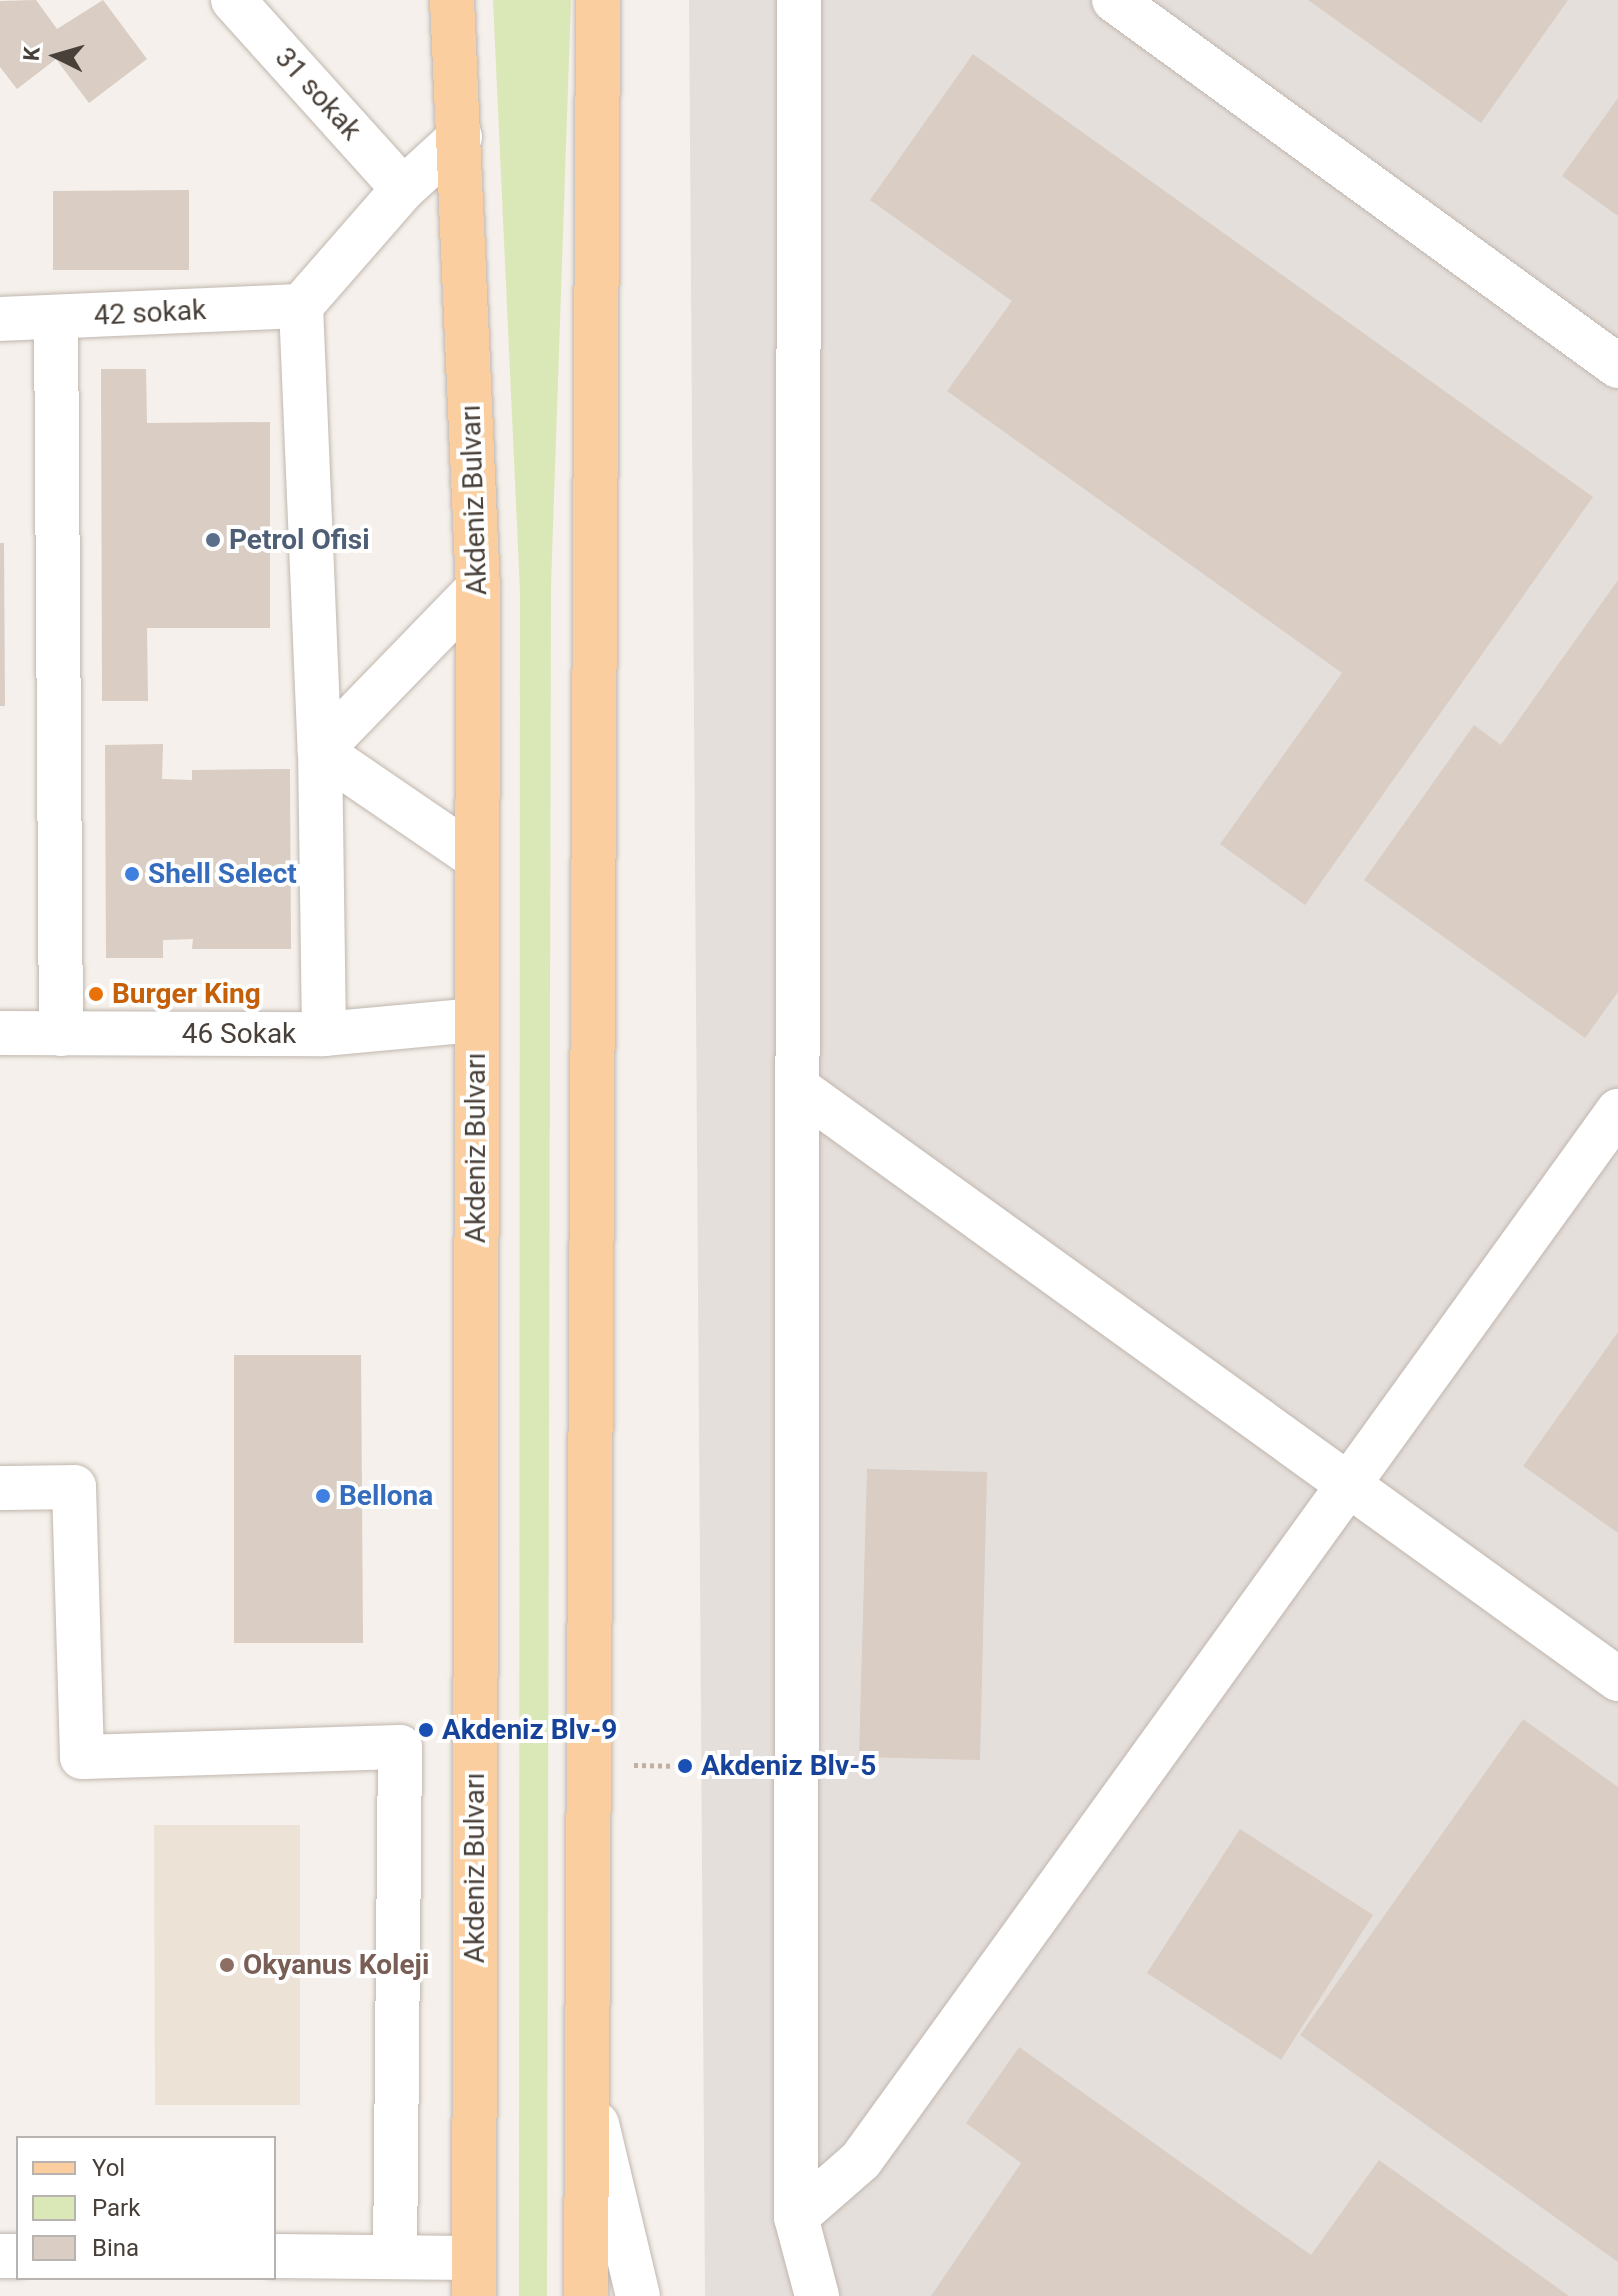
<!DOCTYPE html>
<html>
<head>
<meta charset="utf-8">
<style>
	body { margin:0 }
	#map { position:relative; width:1618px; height:2296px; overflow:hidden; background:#f5f0eb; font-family:Roboto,sans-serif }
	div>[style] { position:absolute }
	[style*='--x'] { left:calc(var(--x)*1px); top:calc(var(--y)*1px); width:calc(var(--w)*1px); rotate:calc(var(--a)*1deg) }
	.industrial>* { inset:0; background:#e5dfdc }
	.education>* { inset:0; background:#ede2d6 }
	.green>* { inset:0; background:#dae7b6 }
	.building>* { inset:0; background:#d9cdc4 }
	.path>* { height:5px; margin-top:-2.5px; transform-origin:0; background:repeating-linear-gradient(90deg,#c1afa0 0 4px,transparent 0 8px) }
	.roads { filter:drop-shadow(0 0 2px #c0b6ae) drop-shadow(0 0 2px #c0b6ae) }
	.minor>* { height:44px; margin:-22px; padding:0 22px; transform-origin:22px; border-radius:22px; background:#fff }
	.major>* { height:44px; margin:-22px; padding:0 22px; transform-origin:22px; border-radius:22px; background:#face9f }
	.dots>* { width:22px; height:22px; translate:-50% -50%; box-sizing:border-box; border:4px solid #fff; border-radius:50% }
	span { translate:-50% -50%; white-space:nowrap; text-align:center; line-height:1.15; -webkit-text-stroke:8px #fff; paint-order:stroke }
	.street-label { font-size:28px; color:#494039 }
	.service-label { font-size:28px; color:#4e5e75; font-weight:700 }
	.left { translate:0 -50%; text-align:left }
	.shop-label { font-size:28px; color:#366cbe; font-weight:700 }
	.food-label { font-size:28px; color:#c56008; font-weight:700 }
	.transit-label { font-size:28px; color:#164399; font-weight:700 }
	.education-label { font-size:28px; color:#785e54; font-weight:700 }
	.legend { position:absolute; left:16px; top:2136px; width:260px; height:144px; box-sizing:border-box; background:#fff; border:2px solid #b6b3b0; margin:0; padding:10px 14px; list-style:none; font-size:24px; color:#494039 }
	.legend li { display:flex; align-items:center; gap:16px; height:40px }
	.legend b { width:40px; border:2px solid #b6b3b0 }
	.north { position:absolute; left:16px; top:16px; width:80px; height:80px; -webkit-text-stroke:6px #fff; paint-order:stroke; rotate:275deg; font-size:22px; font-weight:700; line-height:32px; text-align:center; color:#494039 }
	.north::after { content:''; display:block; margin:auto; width:28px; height:36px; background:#494039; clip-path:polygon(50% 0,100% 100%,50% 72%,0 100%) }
</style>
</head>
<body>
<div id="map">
	<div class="industrial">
		<div style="clip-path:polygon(689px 0,1618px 0,1618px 2296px,705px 2296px)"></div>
	</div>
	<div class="education">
		<div style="clip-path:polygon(154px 1825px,300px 1825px,300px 2105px,155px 2105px)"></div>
	</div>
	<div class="green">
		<div style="clip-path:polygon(493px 0,571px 0,551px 585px,547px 2296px,519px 2296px,520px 591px)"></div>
	</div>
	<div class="building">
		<div style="clip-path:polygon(36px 0,57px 29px,103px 0,147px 59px,89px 103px,56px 59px,17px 89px,0 67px,0 1px)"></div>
		<div style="clip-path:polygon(1308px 0,1568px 0,1481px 123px)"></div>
		<div style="clip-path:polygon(973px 54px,1593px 497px,1305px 905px,1220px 844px,1342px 673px,947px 391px,1012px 301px,870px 200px)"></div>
		<div style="clip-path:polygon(1618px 98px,1618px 216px,1562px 176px)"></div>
		<div style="clip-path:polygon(189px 190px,189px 270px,53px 270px,53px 191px)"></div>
		<div style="clip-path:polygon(101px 369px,146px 369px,147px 423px,270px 422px,270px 628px,147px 628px,148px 701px,102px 701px)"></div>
		<div style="clip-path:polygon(0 543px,4px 543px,5px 706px,0 706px)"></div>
		<div style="clip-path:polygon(1618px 580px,1618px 992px,1585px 1038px,1364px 880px,1474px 725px,1501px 745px)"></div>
		<div style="clip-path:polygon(163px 744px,162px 779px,192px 780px,192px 770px,290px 769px,291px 949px,192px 949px,193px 939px,163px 940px,163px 958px,106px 958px,105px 745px)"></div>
		<div style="clip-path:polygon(1618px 1332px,1618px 1533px,1523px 1466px)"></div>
		<div style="clip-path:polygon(234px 1355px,361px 1355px,363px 1643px,234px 1643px)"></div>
		<div style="clip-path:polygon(867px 1469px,987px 1472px,980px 1760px,859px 1757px)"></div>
		<div style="clip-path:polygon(1523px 1719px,1618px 1787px,1618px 2262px,1300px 2035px)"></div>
		<div style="clip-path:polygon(1240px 1829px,1373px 1915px,1281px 2060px,1147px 1973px)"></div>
		<div style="clip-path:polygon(1019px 2047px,1311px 2255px,1379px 2160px,1569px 2296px,931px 2296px,1021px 2163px,966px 2123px)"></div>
	</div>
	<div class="path">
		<div style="--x:634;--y:1765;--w:51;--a:1.1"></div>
	</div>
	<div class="roads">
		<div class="minor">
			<div style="--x:233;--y:0;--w:254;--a:48"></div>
			<div style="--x:799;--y:0;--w:2217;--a:90.08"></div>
			<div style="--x:796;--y:2217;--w:82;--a:75.1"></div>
			<div style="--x:1114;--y:0;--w:623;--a:35.99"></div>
			<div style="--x:460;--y:137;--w:77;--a:137.6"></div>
			<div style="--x:403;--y:189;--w:155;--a:131.1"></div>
			<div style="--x:301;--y:306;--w:445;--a:87.6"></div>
			<div style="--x:320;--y:751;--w:188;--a:34.4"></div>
			<div style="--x:56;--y:318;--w:716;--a:89.6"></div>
			<div style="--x:0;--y:319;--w:301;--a:-2.5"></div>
			<div style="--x:0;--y:1033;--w:324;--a:0.2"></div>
			<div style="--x:324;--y:1034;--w:153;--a:-5.3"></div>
			<div style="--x:324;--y:1034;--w:283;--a:-90.8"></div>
			<div style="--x:320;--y:751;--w:227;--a:-45.9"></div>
			<div style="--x:798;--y:1088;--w:1011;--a:35.78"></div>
			<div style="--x:0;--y:1488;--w:74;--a:-0.8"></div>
			<div style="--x:74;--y:1487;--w:270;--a:88.3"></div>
			<div style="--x:82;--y:1757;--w:318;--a:-1.8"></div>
			<div style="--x:400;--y:1747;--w:509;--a:90.56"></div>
			<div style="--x:597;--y:2124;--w:177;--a:76.6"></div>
			<div style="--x:796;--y:2217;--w:86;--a:-41.2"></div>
			<div style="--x:861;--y:2160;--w:1294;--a:-54.18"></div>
			<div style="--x:0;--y:2256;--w:18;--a:0"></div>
			<div style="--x:274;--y:2256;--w:200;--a:0.6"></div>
		</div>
		<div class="major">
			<div style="--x:452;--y:0;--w:589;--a:87.47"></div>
			<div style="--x:478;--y:588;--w:1708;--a:90.13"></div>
			<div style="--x:586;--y:2296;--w:2296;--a:-89.7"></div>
		</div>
	</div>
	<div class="dots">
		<div style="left:213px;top:540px;background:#5c6f8a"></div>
		<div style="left:132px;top:874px;background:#3f7fe0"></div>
		<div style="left:96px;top:994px;background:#e8710a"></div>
		<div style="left:323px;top:1496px;background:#3f7fe0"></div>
		<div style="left:426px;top:1730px;background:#1a4fb4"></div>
		<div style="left:685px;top:1766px;background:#1a4fb4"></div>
		<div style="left:227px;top:1965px;background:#8d6e63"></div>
	</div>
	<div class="street-label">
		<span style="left:318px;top:94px;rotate:48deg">31 sokak</span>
		<span style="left:150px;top:313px;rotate:-3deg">42 sokak</span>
		<span style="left:474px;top:500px;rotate:-92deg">Akdeniz Bulvarı</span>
		<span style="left:239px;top:1034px">46 Sokak</span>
		<span style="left:476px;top:1148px;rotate:-90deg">Akdeniz Bulvarı</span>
		<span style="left:475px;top:1868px;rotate:-90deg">Akdeniz Bulvarı</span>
	</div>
	<div class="service-label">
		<span class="left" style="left:229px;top:540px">Petrol Ofisi</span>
	</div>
	<div class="shop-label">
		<span class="left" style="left:148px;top:874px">Shell Select</span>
		<span class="left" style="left:339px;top:1496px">Bellona</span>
	</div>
	<div class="food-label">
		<span class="left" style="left:112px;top:994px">Burger King</span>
	</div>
	<div class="transit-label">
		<span class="left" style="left:442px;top:1730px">Akdeniz Blv-9</span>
		<span class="left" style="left:701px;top:1766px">Akdeniz Blv-5</span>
	</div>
	<div class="education-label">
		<span class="left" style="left:243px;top:1965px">Okyanus Koleji</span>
	</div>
	<ul class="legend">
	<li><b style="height:10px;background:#face9f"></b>Yol</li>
	<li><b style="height:22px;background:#dae7b6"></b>Park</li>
	<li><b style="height:22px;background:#d9cdc4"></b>Bina</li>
	</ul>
	<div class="north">K</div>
</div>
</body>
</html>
